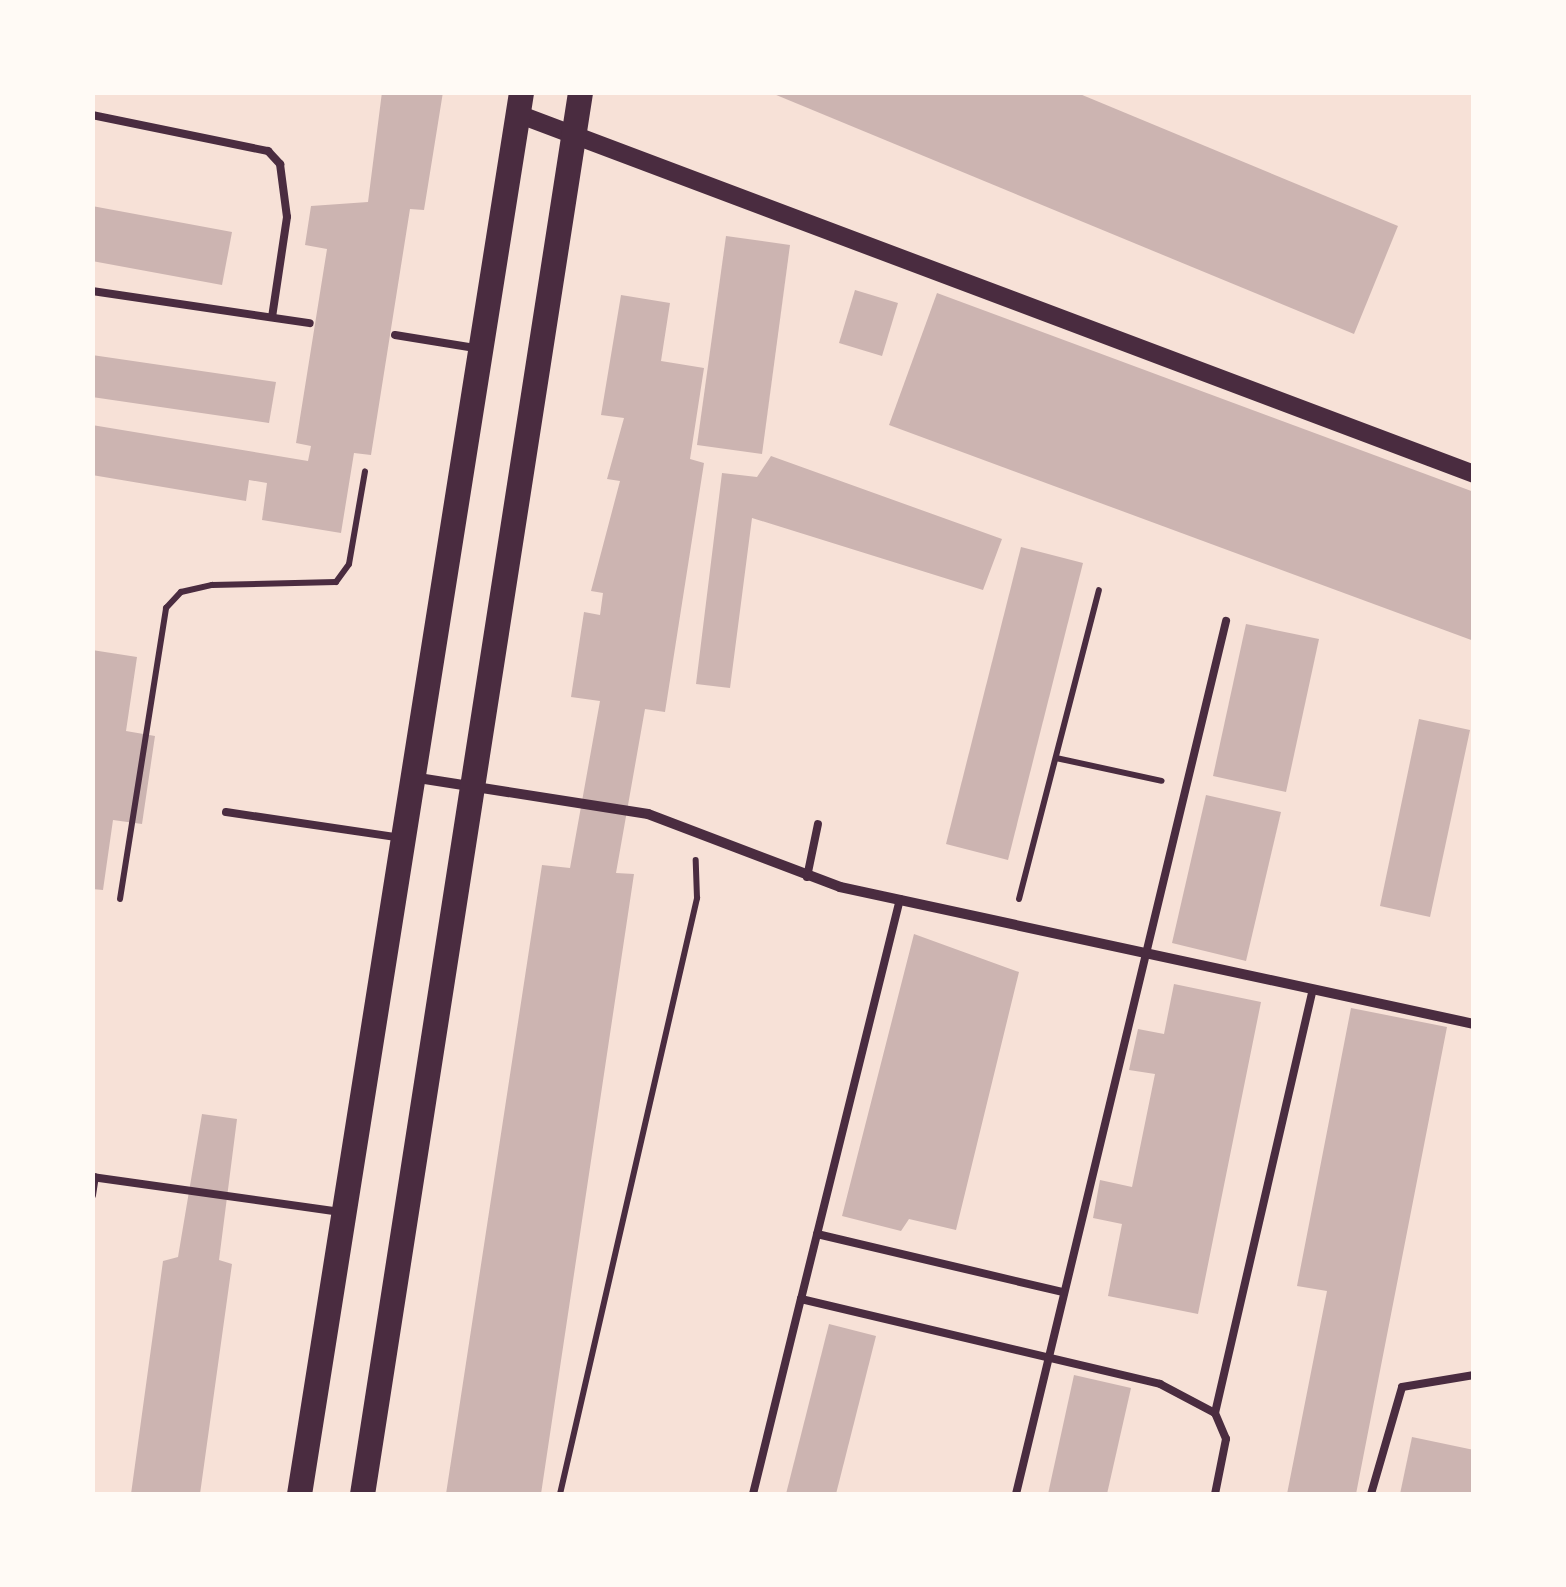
<!DOCTYPE html>
<html>
<head>
<meta charset="utf-8">
<style>
	body { margin:0 }
	#map { position:relative; width:1566px; height:1587px; overflow:hidden; background:#f7e1d7; font-family:Quicksand,sans-serif }
	div>[style] { position:absolute }
	[style*='--x'] { left:calc(var(--x)*1px); top:calc(var(--y)*1px); width:calc(var(--w)*1px); rotate:calc(var(--a)*1deg) }
	.building>* { inset:0; background:#ccb4b1 }
	.path>* { height:6px; margin:-3px; padding:0 3px; transform-origin:3px; border-radius:3px; background:#4a2c40 }
	.service>* { height:8px; margin:-4px; padding:0 4px; transform-origin:4px; border-radius:4px; background:#4a2c40 }
	.minor>* { height:10px; margin:-5px; padding:0 5px; transform-origin:5px; border-radius:5px; background:#4a2c40 }
	.tertiary>* { height:18px; margin:-9px; padding:0 9px; transform-origin:9px; border-radius:9px; background:#4a2c40 }
	.primary>* { height:25px; margin:-12.5px; padding:0 12.5px; transform-origin:12.5px; border-radius:12.5px; background:#4a2c40 }
	span { translate:-50% -50%; white-space:nowrap; text-align:center; line-height:1.15; -webkit-text-stroke:8px #fffaf5; paint-order:stroke }
	.frame { position:absolute; inset:0; border:95px solid #fffaf5; pointer-events:none }
</style>
</head>
<body>
<div id="map">
	<div class="building">
		<div style="clip-path:polygon(382px 92px,443px 92px,424px 210px,410px 209px,371px 455px,354px 453px,341px 533px,262px 520px,267px 483px,249px 480px,246px 501px,92px 475px,92px 425px,308px 461px,311px 446px,296px 443px,327px 249px,305px 245px,311px 206px,368px 202px)"></div>
		<div style="clip-path:polygon(769px 92px,1075px 92px,1398px 226px,1354px 334px)"></div>
		<div style="clip-path:polygon(92px 206px,232px 232px,222px 285px,92px 261px)"></div>
		<div style="clip-path:polygon(726px 236px,790px 245px,762px 454px,697px 445px)"></div>
		<div style="clip-path:polygon(855px 290px,898px 303px,882px 356px,839px 343px)"></div>
		<div style="clip-path:polygon(937px 293px,1474px 492px,1474px 641px,889px 425px)"></div>
		<div style="clip-path:polygon(621px 295px,670px 303px,661px 361px,704px 368px,690px 459px,704px 463px,665px 712px,645px 709px,616px 873px,634px 874px,541px 1494px,446px 1494px,542px 865px,570px 868px,600px 701px,571px 697px,584px 612px,600px 615px,603px 593px,591px 591px,620px 481px,607px 479px,624px 418px,601px 415px)"></div>
		<div style="clip-path:polygon(92px 355px,276px 382px,269px 423px,92px 397px)"></div>
		<div style="clip-path:polygon(771px 456px,1002px 539px,983px 590px,752px 518px,730px 688px,696px 684px,722px 473px,757px 477px)"></div>
		<div style="clip-path:polygon(1021px 547px,1083px 563px,1008px 860px,946px 844px)"></div>
		<div style="clip-path:polygon(1246px 624px,1319px 639px,1286px 792px,1213px 776px)"></div>
		<div style="clip-path:polygon(92px 650px,137px 657px,126px 731px,155px 736px,142px 824px,113px 820px,103px 890px,92px 889px)"></div>
		<div style="clip-path:polygon(1419px 719px,1470px 730px,1430px 917px,1380px 906px)"></div>
		<div style="clip-path:polygon(1206px 795px,1281px 812px,1246px 961px,1172px 943px)"></div>
		<div style="clip-path:polygon(914px 934px,1019px 972px,956px 1230px,909px 1219px,901px 1231px,842px 1216px)"></div>
		<div style="clip-path:polygon(1174px 984px,1261px 1002px,1198px 1314px,1108px 1296px,1122px 1224px,1093px 1218px,1100px 1180px,1132px 1187px,1155px 1074px,1129px 1070px,1138px 1029px,1164px 1034px)"></div>
		<div style="clip-path:polygon(1351px 1008px,1447px 1027px,1356px 1494px,1287px 1494px,1327px 1291px,1297px 1286px)"></div>
		<div style="clip-path:polygon(202px 1114px,237px 1119px,219px 1260px,232px 1264px,200px 1494px,131px 1494px,163px 1261px,178px 1257px)"></div>
		<div style="clip-path:polygon(829px 1324px,876px 1336px,836px 1494px,786px 1494px)"></div>
		<div style="clip-path:polygon(1074px 1375px,1131px 1388px,1107px 1494px,1048px 1494px)"></div>
		<div style="clip-path:polygon(1412px 1437px,1474px 1450px,1474px 1494px,1400px 1494px)"></div>
	</div>
	<div class="path">
		<div style="--x:1056;--y:758;--w:108;--a:12.2"></div>
		<div style="--x:120;--y:899;--w:295;--a:-81"></div>
		<div style="--x:166;--y:608;--w:22;--a:-47"></div>
		<div style="--x:181;--y:592;--w:32;--a:-13"></div>
		<div style="--x:212;--y:585;--w:124;--a:-1.4"></div>
		<div style="--x:336;--y:582;--w:22;--a:-54"></div>
		<div style="--x:349;--y:564;--w:94;--a:-80.2"></div>
		<div style="--x:1019;--y:899;--w:319;--a:-75.5"></div>
		<div style="--x:560;--y:1494;--w:612;--a:-77.05"></div>
		<div style="--x:697;--y:898;--w:38;--a:-92"></div>
	</div>
	<div class="service">
		<div style="--x:92;--y:115;--w:180;--a:11.6"></div>
		<div style="--x:268;--y:151;--w:18;--a:47"></div>
		<div style="--x:280;--y:164;--w:53;--a:82.5"></div>
		<div style="--x:287;--y:217;--w:101;--a:98.5"></div>
		<div style="--x:92;--y:291;--w:220;--a:8.4"></div>
		<div style="--x:395;--y:335;--w:81;--a:9.2"></div>
		<div style="--x:226;--y:812;--w:172;--a:8.4"></div>
		<div style="--x:807;--y:877;--w:54;--a:-78.3"></div>
		<div style="--x:900;--y:899;--w:412;--a:103.9"></div>
		<div style="--x:801;--y:1299;--w:369;--a:13.3"></div>
		<div style="--x:1160;--y:1384;--w:62;--a:27.8"></div>
		<div style="--x:1215;--y:1413;--w:28;--a:67"></div>
		<div style="--x:1226;--y:1439;--w:56;--a:101.3"></div>
		<div style="--x:92;--y:1177;--w:251;--a:8"></div>
		<div style="--x:92;--y:1195;--w:18;--a:-81"></div>
		<div style="--x:817;--y:1234;--w:252;--a:13.3"></div>
		<div style="--x:1215;--y:1413;--w:434;--a:-77"></div>
		<div style="--x:753;--y:1494;--w:201;--a:-76.2"></div>
		<div style="--x:1016;--y:1494;--w:898;--a:-76.47"></div>
		<div style="--x:1371;--y:1494;--w:111;--a:-73.8"></div>
		<div style="--x:1402;--y:1387;--w:73;--a:-9.5"></div>
	</div>
	<div class="minor">
		<div style="--x:412;--y:777;--w:239;--a:8.9"></div>
		<div style="--x:648;--y:814;--w:205;--a:20.8"></div>
		<div style="--x:840;--y:887;--w:649;--a:12.19"></div>
	</div>
	<div class="tertiary">
		<div style="--x:518;--y:114;--w:1022;--a:20.63"></div>
	</div>
	<div class="primary">
		<div style="--x:299;--y:1494;--w:1419;--a:-81"></div>
		<div style="--x:362;--y:1494;--w:1419;--a:-81.16"></div>
	</div>
	<div class="frame"></div>
</div>
</body>
</html>
